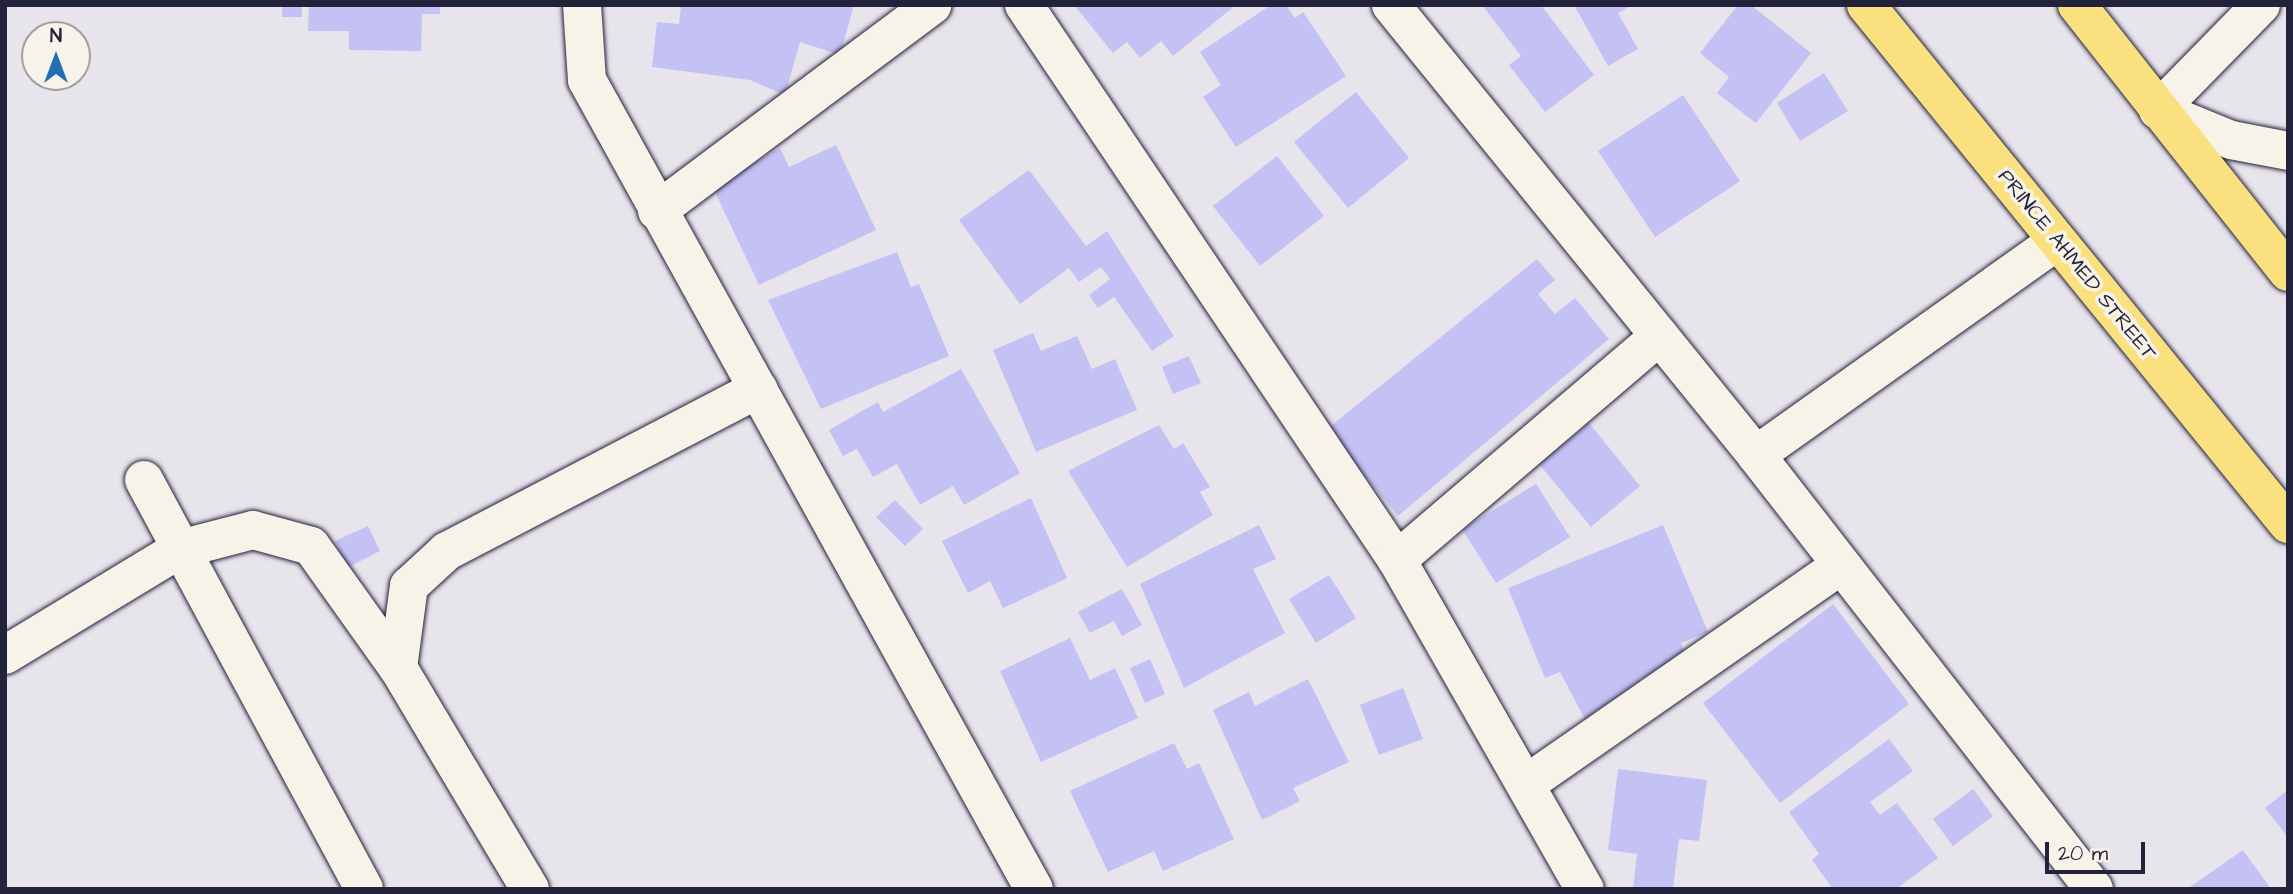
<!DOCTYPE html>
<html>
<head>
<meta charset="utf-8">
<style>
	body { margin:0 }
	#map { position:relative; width:2293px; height:894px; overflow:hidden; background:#e8e4ec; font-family:"Architects Daughter",sans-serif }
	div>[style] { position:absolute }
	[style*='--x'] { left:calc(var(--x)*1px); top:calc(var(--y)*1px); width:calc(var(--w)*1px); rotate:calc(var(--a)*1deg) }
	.building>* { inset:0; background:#c4c2f4 }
	.roads { filter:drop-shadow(0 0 2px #22223b) drop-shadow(0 0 2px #22223b) }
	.minor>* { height:38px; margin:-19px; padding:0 19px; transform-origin:19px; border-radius:19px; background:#f7f3e8 }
	.major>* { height:38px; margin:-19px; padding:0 19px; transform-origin:19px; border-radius:19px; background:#fbe080 }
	span { translate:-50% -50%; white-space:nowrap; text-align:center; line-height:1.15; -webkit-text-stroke:7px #f7f3e8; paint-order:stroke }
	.street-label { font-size:21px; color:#22223b }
	.frame { position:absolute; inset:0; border:7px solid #22223b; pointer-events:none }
	.north { position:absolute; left:21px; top:21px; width:70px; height:70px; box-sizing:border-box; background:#f7f3e8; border:2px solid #a29fa3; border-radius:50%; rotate:0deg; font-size:19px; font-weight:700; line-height:28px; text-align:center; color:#22223b }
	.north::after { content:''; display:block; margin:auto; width:24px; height:32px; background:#1f6fb2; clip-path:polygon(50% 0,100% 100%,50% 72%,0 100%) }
	.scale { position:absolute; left:2045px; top:842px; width:100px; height:32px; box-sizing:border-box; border:4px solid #22223b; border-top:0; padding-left:9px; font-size:21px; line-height:24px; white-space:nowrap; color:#22223b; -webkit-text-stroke:5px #f7f3e8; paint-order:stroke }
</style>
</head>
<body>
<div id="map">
	<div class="building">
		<div style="clip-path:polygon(282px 5px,302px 5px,302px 17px,282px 17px)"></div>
		<div style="clip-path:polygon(309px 5px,440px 5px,440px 14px,422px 14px,421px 51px,349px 50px,349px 31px,308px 31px)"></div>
		<div style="clip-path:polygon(681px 5px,854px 5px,840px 55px,800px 42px,785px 95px,750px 80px,652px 67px,657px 22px,679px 24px)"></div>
		<div style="clip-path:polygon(1074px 5px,1236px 5px,1173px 56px,1161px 41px,1140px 58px,1127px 42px,1113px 53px)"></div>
		<div style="clip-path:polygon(1271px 5px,1286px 5px,1295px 18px,1303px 12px,1346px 76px,1236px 147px,1203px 97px,1221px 85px,1200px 52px)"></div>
		<div style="clip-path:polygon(1482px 5px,1541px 5px,1594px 75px,1545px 112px,1509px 65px,1521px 56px)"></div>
		<div style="clip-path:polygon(1574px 5px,1632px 5px,1618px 13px,1638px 49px,1608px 66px)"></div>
		<div style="clip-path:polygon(1738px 5px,1751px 5px,1811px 53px,1756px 123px,1717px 93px,1729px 77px,1700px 53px)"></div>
		<div style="clip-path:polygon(1824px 73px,1848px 111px,1800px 141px,1777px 103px)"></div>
		<div style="clip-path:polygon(1356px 92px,1409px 158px,1348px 208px,1294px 142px)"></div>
		<div style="clip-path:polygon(1683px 95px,1740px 181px,1655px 237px,1598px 151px)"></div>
		<div style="clip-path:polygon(836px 145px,876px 230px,759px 285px,713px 188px,780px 148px,789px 167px)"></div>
		<div style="clip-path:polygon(1277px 156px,1324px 216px,1260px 266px,1213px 206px)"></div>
		<div style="clip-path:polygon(1029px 170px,1086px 246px,1107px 231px,1174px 336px,1152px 351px,1114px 297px,1098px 308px,1089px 295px,1110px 279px,1101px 267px,1079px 282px,1069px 268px,1020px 304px,959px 220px)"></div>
		<div style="clip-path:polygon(897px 252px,911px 287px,919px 284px,949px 356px,821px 409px,768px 300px)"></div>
		<div style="clip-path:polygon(1537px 259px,1555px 280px,1538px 294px,1555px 314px,1575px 298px,1609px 339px,1398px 516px,1326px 430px)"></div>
		<div style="clip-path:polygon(1033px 333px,1041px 351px,1077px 336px,1092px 369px,1115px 359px,1137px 410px,1036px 452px,993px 350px)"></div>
		<div style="clip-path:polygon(1189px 356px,1201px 383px,1173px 394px,1162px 367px)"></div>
		<div style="clip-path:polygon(961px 369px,1020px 473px,964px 505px,953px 486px,920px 505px,897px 464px,873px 477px,857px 449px,843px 456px,829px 430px,878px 402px,883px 412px)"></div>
		<div style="clip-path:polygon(1589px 423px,1640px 486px,1591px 527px,1539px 464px)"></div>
		<div style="clip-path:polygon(1159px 425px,1174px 449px,1183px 443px,1210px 487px,1200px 492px,1213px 515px,1127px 567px,1068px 471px)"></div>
		<div style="clip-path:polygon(1536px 484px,1570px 537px,1496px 583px,1462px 529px)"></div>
		<div style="clip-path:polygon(1031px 498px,1067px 578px,1003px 608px,990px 581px,968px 593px,942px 541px)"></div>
		<div style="clip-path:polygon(895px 500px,923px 529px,905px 546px,876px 517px)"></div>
		<div style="clip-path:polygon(1259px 525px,1276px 559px,1253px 569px,1285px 633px,1184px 688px,1140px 584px)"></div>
		<div style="clip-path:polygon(1663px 525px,1708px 632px,1681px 643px,1688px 660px,1640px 679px,1648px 698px,1587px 723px,1560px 672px,1545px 678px,1508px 588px)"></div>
		<div style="clip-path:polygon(368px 526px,380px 551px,347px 568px,335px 541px)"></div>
		<div style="clip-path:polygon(1329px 575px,1356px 618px,1316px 643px,1289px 599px)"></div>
		<div style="clip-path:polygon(1122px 589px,1142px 625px,1122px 636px,1114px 621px,1090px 633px,1078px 612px)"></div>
		<div style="clip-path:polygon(1833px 604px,1909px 704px,1780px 803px,1703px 703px)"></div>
		<div style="clip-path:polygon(1070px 638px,1090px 680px,1115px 668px,1138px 718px,1041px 762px,1000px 671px)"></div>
		<div style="clip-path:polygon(1150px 659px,1165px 694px,1145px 703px,1130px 668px)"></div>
		<div style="clip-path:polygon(1308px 679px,1349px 762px,1293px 788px,1300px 801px,1262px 820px,1213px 710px,1249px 692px,1255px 706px)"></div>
		<div style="clip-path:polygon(1403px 688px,1423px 739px,1379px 755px,1360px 705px)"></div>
		<div style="clip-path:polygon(1889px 739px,1913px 771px,1870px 802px,1880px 815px,1897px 803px,1938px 858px,1896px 889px,1833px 889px,1812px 860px,1819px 854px,1789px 812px)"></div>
		<div style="clip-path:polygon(1174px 743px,1187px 769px,1199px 763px,1234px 839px,1163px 871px,1154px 851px,1108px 872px,1070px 791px)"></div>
		<div style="clip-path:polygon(1618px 769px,1707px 780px,1699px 841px,1679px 839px,1673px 889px,1633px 889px,1637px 854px,1608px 850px)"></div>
		<div style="clip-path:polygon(1973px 789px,1993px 816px,1953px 846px,1933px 819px)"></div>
		<div style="clip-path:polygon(2288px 790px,2288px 837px,2265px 808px)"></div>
		<div style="clip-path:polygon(2243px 850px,2271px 889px,2187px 889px)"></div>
	</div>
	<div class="roads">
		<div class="minor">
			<div style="--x:582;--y:5;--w:75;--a:86.2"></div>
			<div style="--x:587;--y:80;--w:924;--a:61.08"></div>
			<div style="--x:1024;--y:5;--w:669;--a:56.1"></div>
			<div style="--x:1397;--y:560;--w:379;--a:60.3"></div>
			<div style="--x:1391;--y:5;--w:579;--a:50.95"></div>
			<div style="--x:1756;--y:455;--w:550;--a:52.09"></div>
			<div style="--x:2261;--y:5;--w:147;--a:134.4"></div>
			<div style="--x:2158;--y:110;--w:79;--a:22.3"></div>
			<div style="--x:2231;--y:140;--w:58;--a:10.9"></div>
			<div style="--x:657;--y:211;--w:344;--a:-36.8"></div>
			<div style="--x:1756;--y:455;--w:369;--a:-35.4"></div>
			<div style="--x:144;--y:480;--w:464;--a:61.7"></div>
			<div style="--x:1397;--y:560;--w:345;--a:-40.5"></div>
			<div style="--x:5;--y:655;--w:205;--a:-31.2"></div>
			<div style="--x:180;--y:549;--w:75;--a:-14.6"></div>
			<div style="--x:253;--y:530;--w:60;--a:15.4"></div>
			<div style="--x:311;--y:546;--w:150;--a:54.5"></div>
			<div style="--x:1529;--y:782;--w:380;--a:-34.8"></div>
			<div style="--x:530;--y:889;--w:257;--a:-120.8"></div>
			<div style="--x:398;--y:668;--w:83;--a:-82.4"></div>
			<div style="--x:409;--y:586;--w:52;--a:-42.6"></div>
			<div style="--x:447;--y:551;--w:351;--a:-27.5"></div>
		</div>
		<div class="major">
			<div style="--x:1866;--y:5;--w:669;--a:50.89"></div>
			<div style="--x:2077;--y:5;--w:340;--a:51.7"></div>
		</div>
	</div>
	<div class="street-label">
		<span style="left:2077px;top:265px;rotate:51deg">PRINCE AHMED STREET</span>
	</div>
	<div class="frame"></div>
	<div class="north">N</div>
	<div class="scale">20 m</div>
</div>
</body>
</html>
